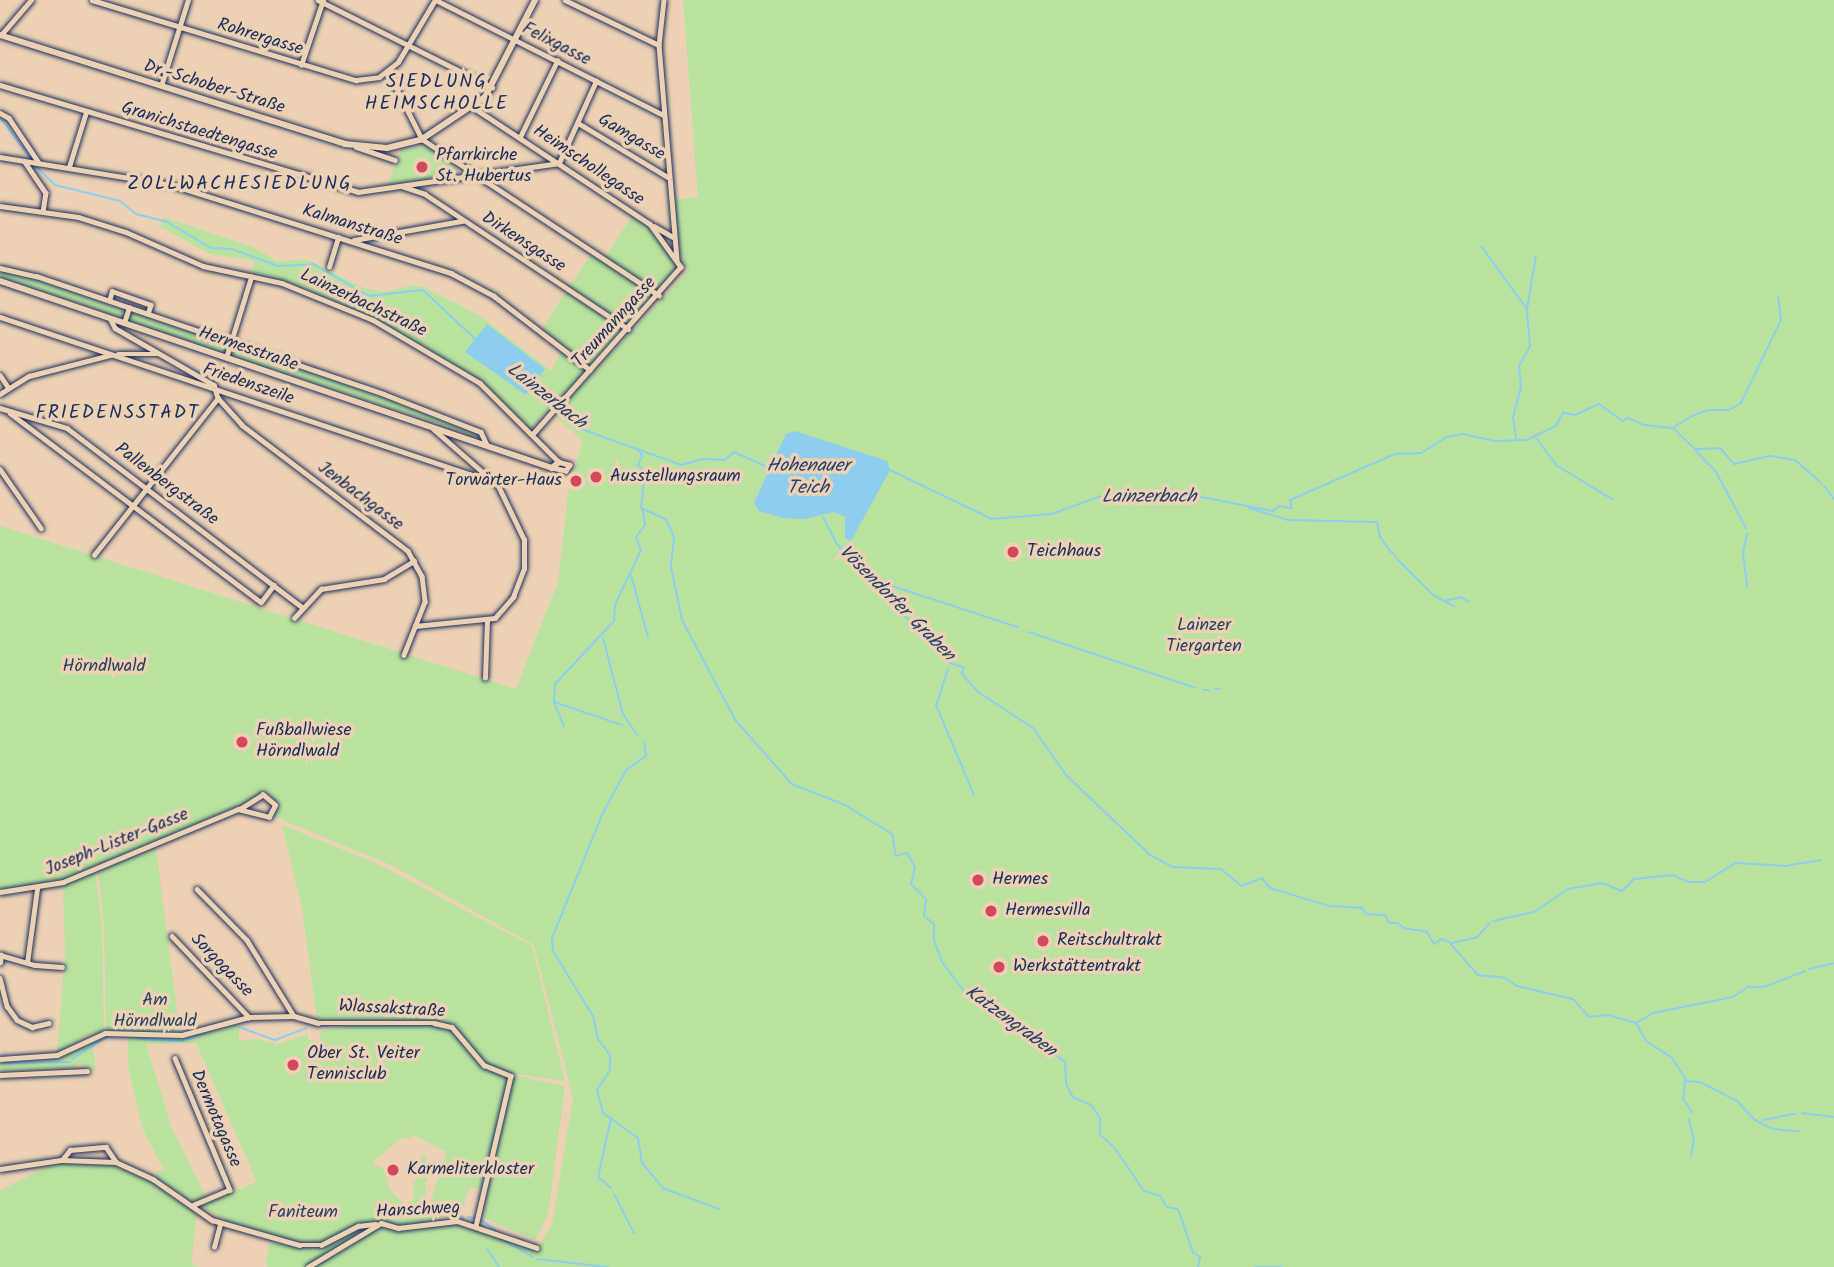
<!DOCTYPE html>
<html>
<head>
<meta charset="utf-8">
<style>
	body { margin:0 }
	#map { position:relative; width:1834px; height:1267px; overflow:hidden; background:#edd1b4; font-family:Kalam,sans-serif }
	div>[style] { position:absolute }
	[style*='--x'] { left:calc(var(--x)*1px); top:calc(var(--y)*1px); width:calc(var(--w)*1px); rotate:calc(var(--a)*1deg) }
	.green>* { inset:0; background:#b9e29e }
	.water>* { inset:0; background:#8dceee }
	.stream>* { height:2px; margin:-1px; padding:0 1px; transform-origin:1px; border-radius:1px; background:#8dceee }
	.roads { filter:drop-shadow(0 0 2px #1b2f5e) drop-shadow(0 0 2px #1b2f5e) }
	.street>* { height:4.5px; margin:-2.25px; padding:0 2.25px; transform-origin:2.25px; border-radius:2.25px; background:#edd1b4 }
	.secondary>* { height:6px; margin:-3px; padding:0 3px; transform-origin:3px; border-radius:3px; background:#edd1b4 }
	.dots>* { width:19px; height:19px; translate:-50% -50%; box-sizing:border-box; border:4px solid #edd1b4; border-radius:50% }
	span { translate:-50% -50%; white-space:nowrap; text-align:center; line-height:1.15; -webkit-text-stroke:7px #edd1b4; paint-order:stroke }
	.street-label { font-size:18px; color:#1b2f5e }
	.poi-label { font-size:18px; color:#1b2f5e }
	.left { translate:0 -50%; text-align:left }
	.right { translate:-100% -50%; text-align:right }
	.park-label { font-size:18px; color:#2b4164 }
	.neighbourhood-label { font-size:19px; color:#1b2f5e; letter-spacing:2px }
	.water-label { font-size:19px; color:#263f6c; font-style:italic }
</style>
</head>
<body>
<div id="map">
	<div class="green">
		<div style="clip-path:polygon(evenodd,683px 0,1834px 0,1834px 1267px,268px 1267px,265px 1262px,270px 1243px,301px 1244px,235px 1225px,198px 1205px,257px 1182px,196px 1043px,146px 1044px,172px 1128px,206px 1197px,193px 1203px,155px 1177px,159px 1170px,165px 1172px,142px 1128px,128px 1066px,128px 1032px,106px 1030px,104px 926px,98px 870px,126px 856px,156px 849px,180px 1033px,164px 1035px,180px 1037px,239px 1024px,239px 1041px,255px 1039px,278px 1044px,308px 1034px,308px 1040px,319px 1041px,321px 1031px,342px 1026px,435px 1025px,454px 1031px,482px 1067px,492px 1071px,565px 1086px,548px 1215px,535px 1240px,484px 1218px,486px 1191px,470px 1187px,461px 1211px,428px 1221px,455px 1222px,537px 1248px,552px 1224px,573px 1098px,534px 945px,391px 865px,275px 817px,277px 802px,268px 793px,61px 881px,0 890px,0 526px,516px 689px,558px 582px,569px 486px,583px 441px,558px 419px,557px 412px,688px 271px,681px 258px,674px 200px,698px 197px,683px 0,411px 1134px,446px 1152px,431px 1201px,426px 1202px,425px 1185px,431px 1172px,424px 1154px,420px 1155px,420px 1176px,413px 1184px,414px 1198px,406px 1205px,389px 1189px,386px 1169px,374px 1165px,374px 1161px,401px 1138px,412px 1139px,411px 1134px)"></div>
		<div style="clip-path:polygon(425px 146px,457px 167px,458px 172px,387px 186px,401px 149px)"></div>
		<div style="clip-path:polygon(632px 216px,647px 226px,678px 266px,658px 291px,605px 257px)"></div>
		<div style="clip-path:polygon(164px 217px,255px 248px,277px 261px,308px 260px,364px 288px,384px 292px,414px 285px,426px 288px,479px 315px,551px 371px,562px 350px,585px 368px,585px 373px,531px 428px,489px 389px,423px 345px,305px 289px,251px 275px,255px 261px,210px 254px,160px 227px)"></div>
		<div style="clip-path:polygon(592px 253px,654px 294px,628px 325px,569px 287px)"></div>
		<div style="clip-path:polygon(0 270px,36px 278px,126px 311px,121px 318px,0 277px)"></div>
		<div style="clip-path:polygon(567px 290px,623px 328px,590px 364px,542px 329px)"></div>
		<div style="clip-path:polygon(130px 312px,228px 343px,228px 349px,223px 353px,128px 321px)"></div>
		<div style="clip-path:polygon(233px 345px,385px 397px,475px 431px,483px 438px,231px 356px)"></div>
		<div style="clip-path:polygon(282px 825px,380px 865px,532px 946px,565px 1081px,509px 1073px,484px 1063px,452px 1024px,434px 1020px,317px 1020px,302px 907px)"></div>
		<div style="clip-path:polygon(95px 871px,102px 927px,104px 1031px,82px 1038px,57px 1054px,65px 955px,63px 885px)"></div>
		<div style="clip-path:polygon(105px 1035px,93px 1046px,96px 1071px,78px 1063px,76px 1068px,0 1071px,0 1061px,55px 1058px)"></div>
		<div style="clip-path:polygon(104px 1162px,153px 1182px,197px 1214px,191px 1265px,200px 1267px,0 1267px,0 1191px,52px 1164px)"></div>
	</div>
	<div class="water">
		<div style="clip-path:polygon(487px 324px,545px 369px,526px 395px,465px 352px)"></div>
		<div style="clip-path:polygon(795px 431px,887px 461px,890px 470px,851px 541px,845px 538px,845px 517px,834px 512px,805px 519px,783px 518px,759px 511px,754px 503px,786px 434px)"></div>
	</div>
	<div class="stream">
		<div style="--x:0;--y:117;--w:52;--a:53.6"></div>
		<div style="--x:34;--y:164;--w:30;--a:45"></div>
		<div style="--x:55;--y:185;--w:67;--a:13.8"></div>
		<div style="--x:120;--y:201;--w:21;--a:39"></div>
		<div style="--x:136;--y:214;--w:32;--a:14"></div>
		<div style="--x:167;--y:222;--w:51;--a:30.6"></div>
		<div style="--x:211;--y:248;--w:21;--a:3"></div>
		<div style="--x:232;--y:249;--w:49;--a:20.3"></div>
		<div style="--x:278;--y:266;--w:35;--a:-3"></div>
		<div style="--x:313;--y:264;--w:64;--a:29.7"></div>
		<div style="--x:369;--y:296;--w:54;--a:-6.3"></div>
		<div style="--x:423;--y:290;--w:73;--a:43.3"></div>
		<div style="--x:1481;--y:246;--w:78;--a:53.9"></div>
		<div style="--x:536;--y:386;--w:65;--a:42.5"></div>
		<div style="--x:584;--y:430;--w:103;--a:19.8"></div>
		<div style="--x:681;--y:465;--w:22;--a:-16"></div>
		<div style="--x:702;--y:459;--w:23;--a:2"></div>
		<div style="--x:725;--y:460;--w:12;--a:-42"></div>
		<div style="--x:734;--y:452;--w:39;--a:24"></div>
		<div style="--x:1674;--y:427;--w:21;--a:-31"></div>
		<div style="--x:1692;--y:416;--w:17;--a:-21"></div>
		<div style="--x:1708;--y:410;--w:21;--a:0"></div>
		<div style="--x:1729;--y:410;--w:14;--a:-30"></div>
		<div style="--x:1741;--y:403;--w:92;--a:-64.3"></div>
		<div style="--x:1781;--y:320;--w:23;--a:-97"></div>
		<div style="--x:1674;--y:429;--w:29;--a:44"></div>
		<div style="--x:1695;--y:449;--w:25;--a:-2"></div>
		<div style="--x:1720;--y:448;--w:21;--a:49"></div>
		<div style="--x:1734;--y:464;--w:37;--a:-13"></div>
		<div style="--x:1770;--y:456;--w:25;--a:9"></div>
		<div style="--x:1795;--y:460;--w:35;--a:41"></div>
		<div style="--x:1516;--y:438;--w:21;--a:-98"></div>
		<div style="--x:1513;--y:417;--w:30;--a:-75"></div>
		<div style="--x:1521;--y:388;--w:22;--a:-95"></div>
		<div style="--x:1519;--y:366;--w:23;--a:-61"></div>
		<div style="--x:1530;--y:346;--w:37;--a:-95"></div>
		<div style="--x:1527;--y:309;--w:54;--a:-80.4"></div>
		<div style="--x:1536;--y:438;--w:34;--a:53"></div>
		<div style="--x:1556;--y:465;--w:66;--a:31.3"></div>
		<div style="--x:639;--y:450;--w:7;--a:63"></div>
		<div style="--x:642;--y:456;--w:10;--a:114"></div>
		<div style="--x:638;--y:465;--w:9;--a:41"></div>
		<div style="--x:645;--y:471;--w:37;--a:96"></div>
		<div style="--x:641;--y:508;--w:27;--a:24"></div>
		<div style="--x:666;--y:519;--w:20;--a:66"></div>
		<div style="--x:674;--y:537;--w:30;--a:96"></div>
		<div style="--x:671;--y:567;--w:54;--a:78.3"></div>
		<div style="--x:682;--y:620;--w:115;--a:61.9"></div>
		<div style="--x:736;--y:721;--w:84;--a:48.4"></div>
		<div style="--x:792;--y:784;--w:57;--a:21.6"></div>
		<div style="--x:845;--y:805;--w:55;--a:31.7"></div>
		<div style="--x:892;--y:834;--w:22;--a:80"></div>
		<div style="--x:896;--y:856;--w:11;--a:-15"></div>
		<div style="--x:907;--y:853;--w:16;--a:60"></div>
		<div style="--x:915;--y:867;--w:17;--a:103"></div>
		<div style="--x:911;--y:884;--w:21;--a:45"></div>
		<div style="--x:926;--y:899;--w:17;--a:97"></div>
		<div style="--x:924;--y:916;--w:13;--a:39"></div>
		<div style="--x:934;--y:924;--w:17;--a:90"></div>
		<div style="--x:934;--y:941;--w:22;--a:69"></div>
		<div style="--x:942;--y:962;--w:39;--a:53"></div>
		<div style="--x:965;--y:993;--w:39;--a:27"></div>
		<div style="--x:1000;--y:1011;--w:12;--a:59"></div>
		<div style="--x:1006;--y:1021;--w:23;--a:25"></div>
		<div style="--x:1027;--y:1031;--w:49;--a:39.2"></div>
		<div style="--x:1065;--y:1062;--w:22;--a:87"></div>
		<div style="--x:1066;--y:1084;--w:15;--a:62"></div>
		<div style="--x:1073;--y:1097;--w:20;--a:24"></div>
		<div style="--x:1091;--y:1105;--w:16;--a:55"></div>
		<div style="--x:1100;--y:1118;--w:17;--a:90"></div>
		<div style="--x:1100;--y:1135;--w:18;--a:41"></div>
		<div style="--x:1114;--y:1147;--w:53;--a:55.7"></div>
		<div style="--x:1144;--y:1191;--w:17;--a:17"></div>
		<div style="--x:1160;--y:1196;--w:13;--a:58"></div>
		<div style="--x:1167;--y:1207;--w:11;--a:10"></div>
		<div style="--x:1178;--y:1209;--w:46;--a:70.8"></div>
		<div style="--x:1193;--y:1252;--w:9;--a:36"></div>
		<div style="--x:1200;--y:1257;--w:10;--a:101"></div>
		<div style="--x:1696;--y:451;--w:29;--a:46"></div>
		<div style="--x:1716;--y:472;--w:64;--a:61.8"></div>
		<div style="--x:890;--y:470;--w:113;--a:25.7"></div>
		<div style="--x:992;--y:519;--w:60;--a:-4.8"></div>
		<div style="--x:1052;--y:514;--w:55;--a:-20.1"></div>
		<div style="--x:1104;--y:495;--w:33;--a:9"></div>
		<div style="--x:1137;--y:500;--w:36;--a:-10"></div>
		<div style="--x:1172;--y:494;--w:15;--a:20"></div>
		<div style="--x:1186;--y:499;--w:5;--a:-90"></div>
		<div style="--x:1186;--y:494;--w:89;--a:11.1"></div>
		<div style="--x:1273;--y:511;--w:8;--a:-40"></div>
		<div style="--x:1279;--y:506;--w:13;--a:9"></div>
		<div style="--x:1292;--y:508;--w:8;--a:-104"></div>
		<div style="--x:1290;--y:500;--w:115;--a:-23.7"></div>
		<div style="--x:1395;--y:454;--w:26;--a:-2"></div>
		<div style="--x:1421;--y:453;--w:31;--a:-32"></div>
		<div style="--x:1447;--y:437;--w:15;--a:-11"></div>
		<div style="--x:1462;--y:434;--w:34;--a:12"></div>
		<div style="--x:1495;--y:441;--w:32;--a:-2"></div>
		<div style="--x:1527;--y:440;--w:32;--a:-26"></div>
		<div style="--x:1556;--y:426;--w:15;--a:-62"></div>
		<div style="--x:1563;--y:413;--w:12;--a:9"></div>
		<div style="--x:1575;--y:415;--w:26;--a:-25"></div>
		<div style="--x:1599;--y:404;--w:29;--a:36"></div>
		<div style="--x:1622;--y:421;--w:7;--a:-27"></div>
		<div style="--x:1628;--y:418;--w:17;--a:24"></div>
		<div style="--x:1644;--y:425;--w:30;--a:6"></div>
		<div style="--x:1824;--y:486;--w:16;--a:52"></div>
		<div style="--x:1249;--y:508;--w:41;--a:17.1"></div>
		<div style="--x:1288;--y:520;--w:89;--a:1.3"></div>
		<div style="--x:1377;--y:522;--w:15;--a:79"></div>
		<div style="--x:1380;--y:537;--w:19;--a:54"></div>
		<div style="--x:823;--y:517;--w:29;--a:63"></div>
		<div style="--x:836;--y:543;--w:96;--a:47.5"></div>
		<div style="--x:901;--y:614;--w:22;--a:34"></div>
		<div style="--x:919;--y:626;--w:48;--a:50"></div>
		<div style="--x:950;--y:663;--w:14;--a:17"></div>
		<div style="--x:963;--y:667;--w:7;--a:98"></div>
		<div style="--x:962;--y:674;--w:24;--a:48"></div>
		<div style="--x:978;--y:692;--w:66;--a:33.2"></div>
		<div style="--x:1033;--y:728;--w:57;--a:54.9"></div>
		<div style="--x:1066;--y:775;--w:116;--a:43.6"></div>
		<div style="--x:1150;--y:855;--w:26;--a:28"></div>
		<div style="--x:1173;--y:867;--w:48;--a:2.4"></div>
		<div style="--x:1221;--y:869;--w:26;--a:40"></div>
		<div style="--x:1241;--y:886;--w:22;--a:-21"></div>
		<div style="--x:1262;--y:878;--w:13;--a:51"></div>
		<div style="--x:1270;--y:888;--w:62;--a:17"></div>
		<div style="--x:1329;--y:906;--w:33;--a:3"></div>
		<div style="--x:1362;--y:908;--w:7;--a:56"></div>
		<div style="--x:1366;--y:914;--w:19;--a:3"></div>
		<div style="--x:1385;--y:915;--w:9;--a:63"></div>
		<div style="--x:1389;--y:923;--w:9;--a:0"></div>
		<div style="--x:1398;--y:923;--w:7;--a:45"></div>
		<div style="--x:1403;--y:928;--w:24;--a:9"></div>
		<div style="--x:1427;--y:932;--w:14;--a:60"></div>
		<div style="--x:1434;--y:944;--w:9;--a:-36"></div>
		<div style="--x:1441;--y:939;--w:9;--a:21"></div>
		<div style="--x:1449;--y:942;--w:44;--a:48.7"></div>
		<div style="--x:1478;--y:975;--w:27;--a:6"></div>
		<div style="--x:1505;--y:978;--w:14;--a:34"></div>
		<div style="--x:1517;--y:986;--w:57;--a:13.1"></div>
		<div style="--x:1573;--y:999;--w:24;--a:48"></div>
		<div style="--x:1589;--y:1017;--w:19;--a:-6"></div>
		<div style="--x:1608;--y:1015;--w:29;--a:16"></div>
		<div style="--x:1636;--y:1023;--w:21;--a:61"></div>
		<div style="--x:1646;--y:1041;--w:31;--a:33"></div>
		<div style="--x:1672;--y:1058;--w:27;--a:57"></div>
		<div style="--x:1687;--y:1081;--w:13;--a:4"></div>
		<div style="--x:1700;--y:1082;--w:42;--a:27.2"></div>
		<div style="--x:1737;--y:1101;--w:26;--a:47"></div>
		<div style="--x:1755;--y:1120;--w:20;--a:27"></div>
		<div style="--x:1773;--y:1129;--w:18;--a:6"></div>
		<div style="--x:1747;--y:533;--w:20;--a:101"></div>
		<div style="--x:1743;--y:553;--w:34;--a:83"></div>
		<div style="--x:1393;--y:553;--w:5;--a:53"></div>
		<div style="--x:1398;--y:560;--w:49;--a:45"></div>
		<div style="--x:1433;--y:595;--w:24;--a:28"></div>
		<div style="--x:631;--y:575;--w:64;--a:74.7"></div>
		<div style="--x:868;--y:578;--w:157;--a:18.2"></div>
		<div style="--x:1444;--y:601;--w:17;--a:-13"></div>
		<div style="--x:1461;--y:597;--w:9;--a:32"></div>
		<div style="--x:1029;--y:632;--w:175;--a:18.6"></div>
		<div style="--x:603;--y:638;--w:79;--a:75.3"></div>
		<div style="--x:623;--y:714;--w:25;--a:56"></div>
		<div style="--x:948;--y:669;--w:38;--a:108"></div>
		<div style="--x:936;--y:705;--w:98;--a:67.1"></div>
		<div style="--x:1215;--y:689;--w:5;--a:0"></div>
		<div style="--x:1203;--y:690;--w:6;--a:0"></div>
		<div style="--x:554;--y:702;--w:72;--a:18.7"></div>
		<div style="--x:564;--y:726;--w:26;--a:-113"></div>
		<div style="--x:554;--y:702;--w:18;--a:-87"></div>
		<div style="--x:555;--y:684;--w:86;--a:-46.9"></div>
		<div style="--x:614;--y:621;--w:16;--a:-86"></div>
		<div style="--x:615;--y:605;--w:61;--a:-64.7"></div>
		<div style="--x:641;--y:550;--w:14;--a:-111"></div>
		<div style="--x:636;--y:537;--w:15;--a:-53"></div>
		<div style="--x:645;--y:525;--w:15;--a:-98"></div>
		<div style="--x:644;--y:742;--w:14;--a:82"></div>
		<div style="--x:646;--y:756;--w:24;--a:145"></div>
		<div style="--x:626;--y:770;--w:51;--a:118.1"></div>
		<div style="--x:602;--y:815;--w:133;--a:112.1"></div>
		<div style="--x:552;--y:938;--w:13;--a:86"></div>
		<div style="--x:553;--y:951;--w:76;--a:58.4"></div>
		<div style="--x:593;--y:1016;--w:24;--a:78"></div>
		<div style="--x:598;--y:1039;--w:20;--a:53"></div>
		<div style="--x:610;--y:1055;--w:15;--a:90"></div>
		<div style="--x:610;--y:1070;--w:24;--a:123"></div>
		<div style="--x:597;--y:1090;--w:24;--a:75"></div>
		<div style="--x:603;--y:1113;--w:43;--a:35.5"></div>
		<div style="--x:638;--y:1138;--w:25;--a:81"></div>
		<div style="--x:642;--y:1163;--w:33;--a:50"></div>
		<div style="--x:663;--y:1188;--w:60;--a:20.6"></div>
		<div style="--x:1790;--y:865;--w:31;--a:-9"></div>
		<div style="--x:1493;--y:921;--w:42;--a:-12.4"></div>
		<div style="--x:1534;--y:912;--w:41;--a:-34.1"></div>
		<div style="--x:1568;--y:889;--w:35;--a:-10"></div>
		<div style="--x:1602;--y:883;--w:22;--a:22"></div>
		<div style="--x:1622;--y:891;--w:17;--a:-45"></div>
		<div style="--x:1634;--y:879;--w:39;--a:-6"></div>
		<div style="--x:1673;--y:875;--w:17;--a:25"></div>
		<div style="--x:1688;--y:882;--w:17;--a:0"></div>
		<div style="--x:1705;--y:882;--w:36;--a:-32"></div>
		<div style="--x:1735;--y:863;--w:53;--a:3.2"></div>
		<div style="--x:1452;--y:943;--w:26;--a:-13"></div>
		<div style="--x:1477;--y:937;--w:19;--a:-47"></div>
		<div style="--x:1809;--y:969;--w:26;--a:-13"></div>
		<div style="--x:1636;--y:1023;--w:20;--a:-30"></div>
		<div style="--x:1653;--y:1013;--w:82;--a:-11.3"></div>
		<div style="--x:1733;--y:997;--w:18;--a:-34"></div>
		<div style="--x:1748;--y:987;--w:16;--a:0"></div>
		<div style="--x:1764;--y:987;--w:44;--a:-21.3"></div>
		<div style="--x:323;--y:1026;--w:9;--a:-6"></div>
		<div style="--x:239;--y:1027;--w:38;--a:20"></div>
		<div style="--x:275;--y:1040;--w:34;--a:-21"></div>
		<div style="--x:139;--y:1039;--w:42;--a:2.7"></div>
		<div style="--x:181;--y:1041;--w:27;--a:-17"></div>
		<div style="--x:72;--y:1059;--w:43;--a:-32.6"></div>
		<div style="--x:5;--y:1063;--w:65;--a:-0.9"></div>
		<div style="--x:1685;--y:1081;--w:18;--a:96"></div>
		<div style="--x:1683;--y:1099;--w:16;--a:55"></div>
		<div style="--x:1802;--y:1113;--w:32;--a:7"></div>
		<div style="--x:611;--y:1118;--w:60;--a:102.4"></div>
		<div style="--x:598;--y:1177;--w:17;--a:40"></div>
		<div style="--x:1689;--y:1119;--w:22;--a:77"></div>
		<div style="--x:1694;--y:1140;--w:17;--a:100"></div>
		<div style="--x:1763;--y:1120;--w:33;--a:-11"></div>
		<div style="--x:1793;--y:1131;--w:7;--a:0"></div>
		<div style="--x:614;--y:1194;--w:44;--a:62.9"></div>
		<div style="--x:446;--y:1215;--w:9;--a:6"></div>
		<div style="--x:458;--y:1216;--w:5;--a:11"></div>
		<div style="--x:468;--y:1217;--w:8;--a:7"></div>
		<div style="--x:480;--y:1219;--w:19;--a:36"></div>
		<div style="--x:500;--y:1238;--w:38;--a:30"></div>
		<div style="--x:487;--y:1249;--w:22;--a:56"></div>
		<div style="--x:537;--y:1259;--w:71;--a:6.4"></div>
		<div style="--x:1254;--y:1267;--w:28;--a:0"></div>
	</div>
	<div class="roads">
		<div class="street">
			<div style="--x:92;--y:0;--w:276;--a:16.9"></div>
			<div style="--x:356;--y:80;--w:23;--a:-7"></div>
			<div style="--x:379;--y:77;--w:24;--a:-38"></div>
			<div style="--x:398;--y:62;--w:72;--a:-59.2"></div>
			<div style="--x:318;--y:0;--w:195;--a:26.6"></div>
			<div style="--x:436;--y:0;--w:255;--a:26.8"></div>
			<div style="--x:565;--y:0;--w:104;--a:25.6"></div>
			<div style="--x:664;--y:0;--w:45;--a:96.3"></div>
			<div style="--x:659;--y:45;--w:215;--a:85.2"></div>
			<div style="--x:1;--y:35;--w:46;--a:-49.4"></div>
			<div style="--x:301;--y:65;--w:69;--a:-71.3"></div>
			<div style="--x:388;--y:71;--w:76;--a:63.4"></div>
			<div style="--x:422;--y:139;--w:284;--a:33.4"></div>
			<div style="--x:0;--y:85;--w:374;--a:16.6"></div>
			<div style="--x:358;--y:192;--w:203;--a:-8.2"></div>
			<div style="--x:559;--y:163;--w:90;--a:-65.7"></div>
			<div style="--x:161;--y:86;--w:90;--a:-72.6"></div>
			<div style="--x:474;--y:108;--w:211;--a:33.4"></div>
			<div style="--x:650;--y:224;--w:53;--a:54.2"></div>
			<div style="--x:681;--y:267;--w:222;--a:131.5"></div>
			<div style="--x:0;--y:113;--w:10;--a:29"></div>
			<div style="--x:9;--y:118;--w:54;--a:56.3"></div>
			<div style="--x:578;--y:123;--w:105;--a:31"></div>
			<div style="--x:520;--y:137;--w:85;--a:-64"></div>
			<div style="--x:356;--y:147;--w:41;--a:18.4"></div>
			<div style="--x:0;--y:157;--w:174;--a:9.2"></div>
			<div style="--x:172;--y:185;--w:293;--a:17.5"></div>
			<div style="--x:451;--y:273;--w:49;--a:28.1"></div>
			<div style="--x:494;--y:296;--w:121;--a:37.6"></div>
			<div style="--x:25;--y:162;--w:37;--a:56"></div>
			<div style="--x:46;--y:193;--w:18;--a:99"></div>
			<div style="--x:69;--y:167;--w:58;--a:-72.8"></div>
			<div style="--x:401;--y:186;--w:25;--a:18"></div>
			<div style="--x:425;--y:194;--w:244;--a:33.6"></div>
			<div style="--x:0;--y:206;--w:79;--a:8"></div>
			<div style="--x:78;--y:217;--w:50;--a:17.4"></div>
			<div style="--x:126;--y:232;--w:84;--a:23.8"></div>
			<div style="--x:203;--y:266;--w:81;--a:12.1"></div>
			<div style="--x:282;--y:283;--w:98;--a:22.1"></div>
			<div style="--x:373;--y:320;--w:124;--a:30.5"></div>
			<div style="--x:480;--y:383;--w:112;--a:45"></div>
			<div style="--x:559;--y:462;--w:11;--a:15"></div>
			<div style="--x:570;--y:465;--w:7;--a:124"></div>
			<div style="--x:566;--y:471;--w:14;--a:-168"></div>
			<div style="--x:654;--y:226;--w:22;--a:30"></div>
			<div style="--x:354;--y:240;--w:110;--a:-10"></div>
			<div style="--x:329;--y:267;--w:31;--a:-73"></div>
			<div style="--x:0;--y:268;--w:37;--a:13"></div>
			<div style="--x:36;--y:276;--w:367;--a:18.7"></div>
			<div style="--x:384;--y:394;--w:104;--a:21.4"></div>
			<div style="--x:481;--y:432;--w:14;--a:65"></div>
			<div style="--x:109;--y:301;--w:10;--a:-73"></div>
			<div style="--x:112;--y:291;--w:41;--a:19.7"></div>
			<div style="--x:151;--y:305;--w:9;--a:108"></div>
			<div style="--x:0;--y:317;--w:504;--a:18.51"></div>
			<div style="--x:478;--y:477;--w:9;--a:-6"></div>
			<div style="--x:110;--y:318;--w:11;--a:63"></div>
			<div style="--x:115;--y:328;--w:114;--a:29.9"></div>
			<div style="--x:214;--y:385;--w:14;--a:73"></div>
			<div style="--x:218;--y:398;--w:36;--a:48"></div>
			<div style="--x:242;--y:425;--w:208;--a:37.2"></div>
			<div style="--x:408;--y:551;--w:29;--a:61"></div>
			<div style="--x:422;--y:576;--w:26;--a:83"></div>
			<div style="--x:425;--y:602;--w:57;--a:111.6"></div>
			<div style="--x:124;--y:323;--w:16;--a:-72"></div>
			<div style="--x:118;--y:354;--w:40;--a:0"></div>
			<div style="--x:226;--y:358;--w:85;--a:-72.8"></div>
			<div style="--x:0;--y:375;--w:14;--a:56"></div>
			<div style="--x:0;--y:394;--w:34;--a:-32"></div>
			<div style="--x:29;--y:376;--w:84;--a:-14.5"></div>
			<div style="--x:0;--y:408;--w:70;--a:16.6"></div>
			<div style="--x:67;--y:428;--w:297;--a:37.3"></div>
			<div style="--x:10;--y:413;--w:314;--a:37"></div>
			<div style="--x:261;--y:602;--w:21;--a:-53"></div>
			<div style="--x:0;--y:469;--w:72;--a:55.2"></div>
			<div style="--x:94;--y:555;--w:200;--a:-51.7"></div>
			<div style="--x:294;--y:618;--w:40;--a:-47"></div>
			<div style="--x:321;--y:589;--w:64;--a:-9"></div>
			<div style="--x:384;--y:579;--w:35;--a:-31"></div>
			<div style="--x:415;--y:626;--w:80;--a:-5.7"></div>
			<div style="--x:495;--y:618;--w:28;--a:-49"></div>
			<div style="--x:513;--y:597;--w:30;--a:-69"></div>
			<div style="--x:524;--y:569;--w:29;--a:-90"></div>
			<div style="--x:524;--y:540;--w:60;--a:-115.7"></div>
			<div style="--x:498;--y:486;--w:86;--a:-138.8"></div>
			<div style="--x:485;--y:678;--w:57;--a:-88"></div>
			<div style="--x:197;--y:889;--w:71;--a:45.6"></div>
			<div style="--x:247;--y:940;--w:89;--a:58.3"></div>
			<div style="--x:0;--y:892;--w:64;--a:-9"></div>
			<div style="--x:63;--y:882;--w:190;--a:-22.6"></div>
			<div style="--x:238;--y:809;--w:32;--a:14"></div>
			<div style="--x:269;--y:817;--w:13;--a:-63"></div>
			<div style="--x:275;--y:805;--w:16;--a:-140"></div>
			<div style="--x:263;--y:795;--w:26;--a:148"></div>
			<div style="--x:172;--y:936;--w:112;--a:46.5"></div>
			<div style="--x:0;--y:955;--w:36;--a:16"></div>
			<div style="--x:35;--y:965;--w:27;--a:4"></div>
			<div style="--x:0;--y:963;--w:8;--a:-83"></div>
			<div style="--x:27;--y:963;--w:75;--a:-82.3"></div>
			<div style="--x:0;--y:978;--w:29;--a:76"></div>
			<div style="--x:7;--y:1006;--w:17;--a:54"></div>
			<div style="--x:17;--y:1020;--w:17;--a:25"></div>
			<div style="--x:32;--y:1027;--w:17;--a:-13"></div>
			<div style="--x:175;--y:1058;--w:143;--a:67.4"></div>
			<div style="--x:230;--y:1190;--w:41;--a:157.2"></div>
			<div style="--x:0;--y:1059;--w:57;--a:-4"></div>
			<div style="--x:57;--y:1055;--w:53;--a:-24.6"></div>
			<div style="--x:105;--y:1033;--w:77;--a:1.5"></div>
			<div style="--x:182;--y:1035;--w:69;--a:-15"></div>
			<div style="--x:249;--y:1017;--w:45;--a:-1.3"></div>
			<div style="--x:294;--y:1016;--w:25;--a:16"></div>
			<div style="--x:318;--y:1023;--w:116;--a:0"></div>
			<div style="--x:434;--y:1023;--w:18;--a:13"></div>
			<div style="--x:452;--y:1027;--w:50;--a:49.9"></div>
			<div style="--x:484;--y:1065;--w:29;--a:22"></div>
			<div style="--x:511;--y:1076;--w:154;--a:103.1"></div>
			<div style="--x:0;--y:1075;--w:87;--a:-2.6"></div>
			<div style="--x:62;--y:1160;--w:13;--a:-51"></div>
			<div style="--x:70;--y:1150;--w:36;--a:-5"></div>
			<div style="--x:106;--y:1147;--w:18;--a:56"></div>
			<div style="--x:0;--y:1169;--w:63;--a:-8.3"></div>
			<div style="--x:62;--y:1160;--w:54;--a:2.1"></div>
			<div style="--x:116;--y:1162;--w:41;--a:24.7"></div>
			<div style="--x:153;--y:1179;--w:72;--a:34.8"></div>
			<div style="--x:212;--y:1220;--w:91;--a:15.9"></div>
			<div style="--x:300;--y:1245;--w:21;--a:0"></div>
			<div style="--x:321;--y:1245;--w:42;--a:-27.2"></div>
			<div style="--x:358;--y:1226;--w:17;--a:-7"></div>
			<div style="--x:214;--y:1247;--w:24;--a:-75"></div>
			<div style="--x:308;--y:1267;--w:85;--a:-31.1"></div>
			<div style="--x:381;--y:1223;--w:18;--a:16"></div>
			<div style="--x:398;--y:1228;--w:59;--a:-6.8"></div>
			<div style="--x:457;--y:1221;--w:84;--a:18.6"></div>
		</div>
		<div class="secondary">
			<div style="--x:0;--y:35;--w:362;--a:17.5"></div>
			<div style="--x:345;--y:144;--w:42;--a:5.4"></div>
			<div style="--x:387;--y:148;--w:36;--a:-14"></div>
			<div style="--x:422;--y:139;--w:76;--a:-33.7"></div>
			<div style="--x:485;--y:97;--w:109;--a:-62.7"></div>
			<div style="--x:0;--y:281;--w:583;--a:18.71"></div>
			<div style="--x:552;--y:468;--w:9;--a:-41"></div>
		</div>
	</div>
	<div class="dots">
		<div style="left:422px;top:167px;background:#d1495b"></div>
		<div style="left:596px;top:477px;background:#d1495b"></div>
		<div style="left:576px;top:481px;background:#d1495b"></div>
		<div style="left:1013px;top:552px;background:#d1495b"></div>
		<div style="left:242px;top:742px;background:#d1495b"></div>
		<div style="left:978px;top:880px;background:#d1495b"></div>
		<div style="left:991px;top:911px;background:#d1495b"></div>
		<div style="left:1043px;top:941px;background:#d1495b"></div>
		<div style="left:999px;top:967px;background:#d1495b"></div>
		<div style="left:293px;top:1065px;background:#d1495b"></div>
		<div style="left:393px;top:1170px;background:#d1495b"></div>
	</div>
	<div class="street-label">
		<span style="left:260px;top:38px;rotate:17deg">Rohrergasse</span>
		<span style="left:556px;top:45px;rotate:27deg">Felixgasse</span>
		<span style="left:214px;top:88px;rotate:17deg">Dr.-Schober-Straße</span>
		<span style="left:199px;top:132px;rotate:17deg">Granichstaedtengasse</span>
		<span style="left:631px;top:138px;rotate:31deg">Gamgasse</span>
		<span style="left:588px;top:166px;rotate:34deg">Heimschollegasse</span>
		<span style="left:352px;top:226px;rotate:17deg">Kalmanstraße</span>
		<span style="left:523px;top:243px;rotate:33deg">Dirkensgasse</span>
		<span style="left:363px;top:304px;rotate:25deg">Lainzerbachstraße</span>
		<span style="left:615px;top:323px;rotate:-48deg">Treumanngasse</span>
		<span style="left:248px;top:350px;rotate:19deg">Hermesstraße</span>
		<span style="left:248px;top:385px;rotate:19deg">Friedenszeile</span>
		<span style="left:166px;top:485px;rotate:37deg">Pallenbergstraße</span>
		<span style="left:360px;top:497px;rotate:37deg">Jenbachgasse</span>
		<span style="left:117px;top:843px;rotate:-22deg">Joseph-Lister-Gasse</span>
		<span style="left:221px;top:966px;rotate:46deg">Sorgogasse</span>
		<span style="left:392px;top:1010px;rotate:3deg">Wlassakstraße</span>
		<span style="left:215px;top:1119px;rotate:67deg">Dermotagasse</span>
		<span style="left:418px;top:1211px;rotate:-3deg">Hanschweg</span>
	</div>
	<div class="poi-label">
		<span class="left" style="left:436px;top:167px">Pfarrkirche<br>St. Hubertus</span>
		<span class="left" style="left:610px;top:477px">Ausstellungsraum</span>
		<span class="right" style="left:562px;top:481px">Torwärter-Haus</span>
		<span class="left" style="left:1027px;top:552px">Teichhaus</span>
		<span class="left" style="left:256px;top:742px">Fußballwiese<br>Hörndlwald</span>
		<span class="left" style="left:992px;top:880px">Hermes</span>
		<span class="left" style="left:1005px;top:911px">Hermesvilla</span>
		<span class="left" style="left:1057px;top:941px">Reitschultrakt</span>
		<span class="left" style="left:1013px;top:967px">Werkstättentrakt</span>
		<span class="left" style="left:307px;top:1065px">Ober St. Veiter<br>Tennisclub</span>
		<span class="left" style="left:407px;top:1170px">Karmeliterkloster</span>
	</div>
	<div class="park-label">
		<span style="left:1204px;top:637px">Lainzer<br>Tiergarten</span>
		<span style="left:104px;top:667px">Hörndlwald</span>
		<span style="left:155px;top:1012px">Am<br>Hörndlwald</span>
		<span style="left:303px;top:1213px">Faniteum</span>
	</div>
	<div class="neighbourhood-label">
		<span style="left:437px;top:94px">SIEDLUNG<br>HEIMSCHOLLE</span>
		<span style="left:240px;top:185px">ZOLLWACHESIEDLUNG</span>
		<span style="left:118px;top:414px">FRIEDENSSTADT</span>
	</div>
	<div class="water-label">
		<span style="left:546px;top:397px;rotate:38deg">Lainzerbach</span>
		<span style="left:808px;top:478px">Hohenauer<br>Teich</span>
		<span style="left:1149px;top:498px">Lainzerbach</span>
		<span style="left:896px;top:604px;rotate:45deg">Vösendorfer Graben</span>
		<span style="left:1010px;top:1022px;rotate:36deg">Katzengraben</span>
	</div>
</div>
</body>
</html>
